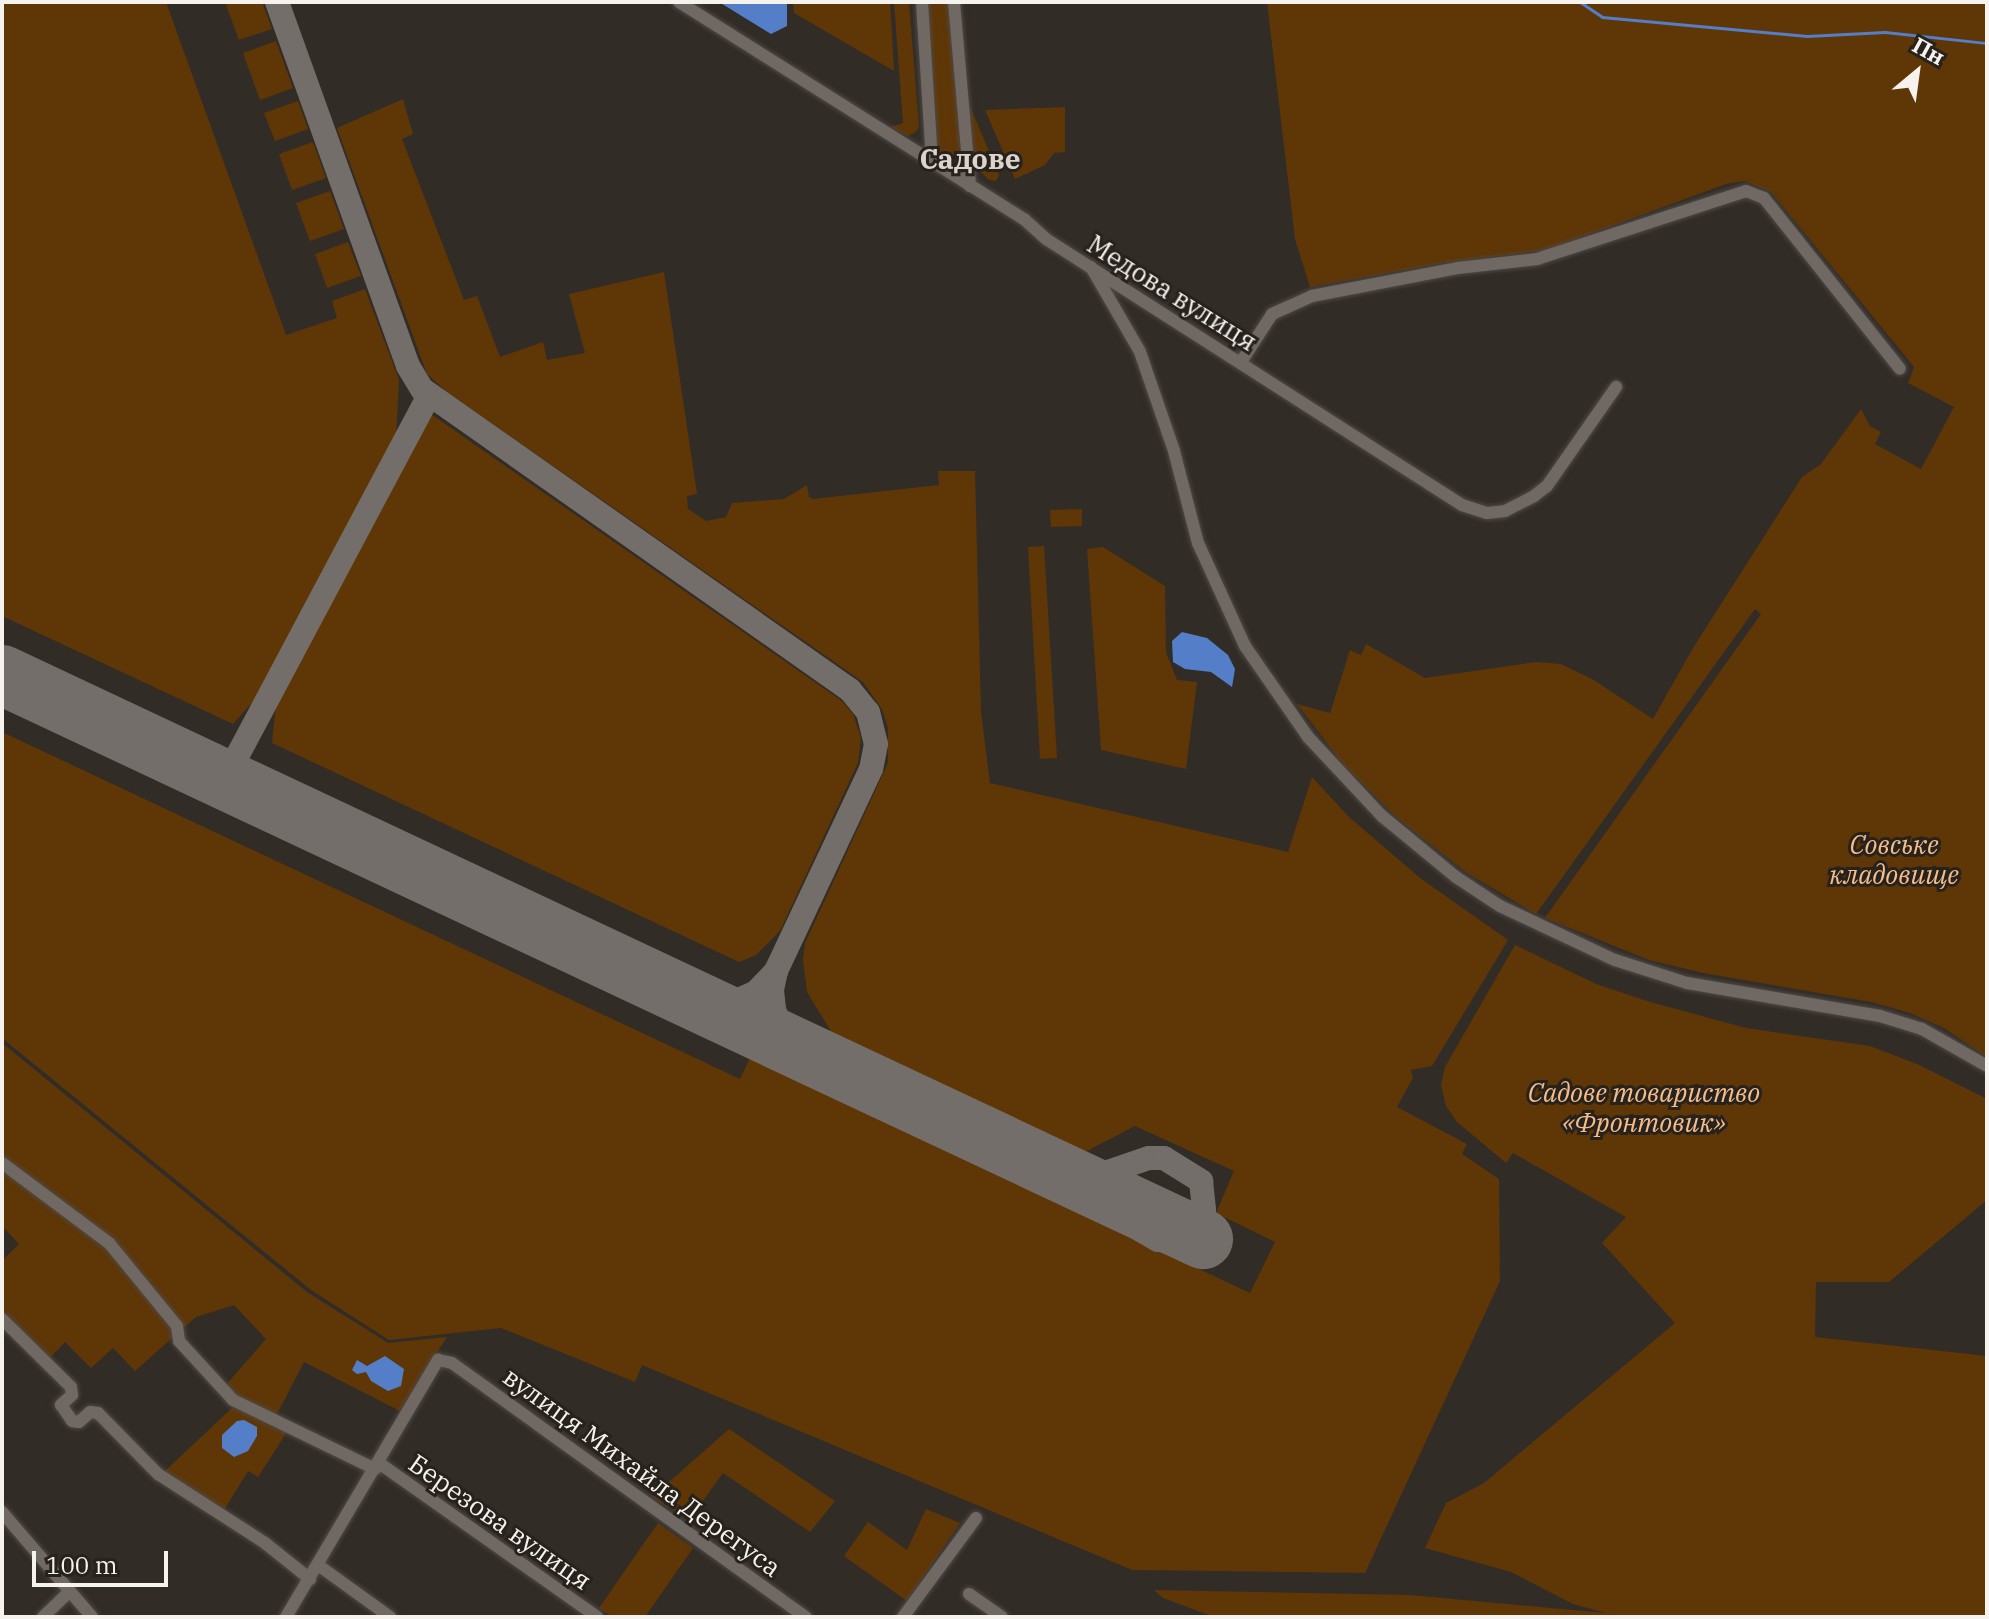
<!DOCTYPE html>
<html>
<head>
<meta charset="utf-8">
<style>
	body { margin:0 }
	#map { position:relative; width:1989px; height:1619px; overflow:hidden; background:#322c27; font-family:"IBM Plex Serif",serif }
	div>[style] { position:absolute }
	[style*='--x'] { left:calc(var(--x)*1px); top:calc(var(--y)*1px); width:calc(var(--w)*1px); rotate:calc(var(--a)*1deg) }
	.green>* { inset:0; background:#5f3606 }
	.water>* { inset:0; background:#547ec7 }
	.stream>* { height:3px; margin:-1.5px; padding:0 1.5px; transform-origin:1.5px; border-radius:1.5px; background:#547ec7 }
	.taxiway>* { height:24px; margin:-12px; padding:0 12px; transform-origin:12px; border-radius:12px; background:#736e69 }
	.runway>* { height:60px; margin:-30px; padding:0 30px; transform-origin:30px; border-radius:30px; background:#736e69 }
	.roads { filter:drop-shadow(0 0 2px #4f4945) drop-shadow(0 0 2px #4f4945) }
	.minor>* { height:12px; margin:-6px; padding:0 6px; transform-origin:6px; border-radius:6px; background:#706963 }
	span { translate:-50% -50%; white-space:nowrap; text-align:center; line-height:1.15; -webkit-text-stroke:6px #28221d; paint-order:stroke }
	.street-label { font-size:26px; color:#f6f2ee }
	.park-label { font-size:26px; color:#f4bd8b; font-style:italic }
	.neighbourhood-label { font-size:28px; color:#dcd4cc; font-weight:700 }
	.frame { position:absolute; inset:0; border:4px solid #f6f2ee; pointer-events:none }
	.north { position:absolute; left:1877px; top:32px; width:80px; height:80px; -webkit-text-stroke:6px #28221d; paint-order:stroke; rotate:29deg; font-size:22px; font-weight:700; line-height:32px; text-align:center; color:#f6f2ee }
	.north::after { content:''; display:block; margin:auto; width:28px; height:36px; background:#f6f2ee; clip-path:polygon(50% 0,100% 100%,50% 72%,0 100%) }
	.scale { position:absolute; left:32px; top:1551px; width:136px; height:36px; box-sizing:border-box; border:4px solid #f6f2ee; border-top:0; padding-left:10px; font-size:24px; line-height:28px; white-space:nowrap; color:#f6f2ee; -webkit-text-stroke:6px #28221d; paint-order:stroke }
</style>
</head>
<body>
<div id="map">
	<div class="green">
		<div style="clip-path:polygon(2px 2px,166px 2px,286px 335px,337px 318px,332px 301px,365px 289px,399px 380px,396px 437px,259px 695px,233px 724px,2px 616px)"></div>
		<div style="clip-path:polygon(225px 2px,262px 2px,272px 29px,239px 40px)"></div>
		<div style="clip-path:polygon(793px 2px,890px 2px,894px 71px,794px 13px)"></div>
		<div style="clip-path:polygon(894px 2px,909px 2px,919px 126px,916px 132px,908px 136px,891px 127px,903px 123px)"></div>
		<div style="clip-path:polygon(927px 2px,948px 2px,961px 147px,953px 158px,937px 156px)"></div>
		<div style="clip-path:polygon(1267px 2px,1987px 2px,1987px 1057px,1944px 1028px,1910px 1013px,1871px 1002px,1703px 973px,1649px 960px,1545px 918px,1761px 614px,1755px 609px,1536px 914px,1467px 873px,1396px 817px,1343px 764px,1297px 704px,1330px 713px,1350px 650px,1361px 655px,1366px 644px,1425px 678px,1536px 662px,1561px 664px,1592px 679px,1653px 719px,1693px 648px,1802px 477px,1821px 464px,1861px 409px,1870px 426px,1881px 432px,1875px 444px,1921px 469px,1954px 407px,1908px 383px,1914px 367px,1771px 192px,1745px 181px,1726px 184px,1546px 250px,1444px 263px,1310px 287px,1295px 239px)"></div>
		<div style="clip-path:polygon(276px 41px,293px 88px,260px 100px,243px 53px)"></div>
		<div style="clip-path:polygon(403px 99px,413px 134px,402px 139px,464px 300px,477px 296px,500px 357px,543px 342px,547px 360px,585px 353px,569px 294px,664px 272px,697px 494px,687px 496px,688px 509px,706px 521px,726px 517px,732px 503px,784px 499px,807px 485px,809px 497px,813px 499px,939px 485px,938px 471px,975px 471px,981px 712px,990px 783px,1288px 852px,1312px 777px,1349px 817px,1420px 878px,1508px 940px,1432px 1066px,1411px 1070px,1413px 1078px,1397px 1107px,1467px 1144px,1462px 1154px,1499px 1179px,1500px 1281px,1365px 1573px,1132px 1570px,642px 1365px,635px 1382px,501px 1328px,389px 1340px,311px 1290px,2px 1038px,2px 732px,740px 1079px,750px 1058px,1250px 1293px,1275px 1242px,1216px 1213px,1234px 1171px,1135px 1126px,1085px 1152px,832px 1033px,807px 992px,803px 960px,805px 943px,888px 763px,888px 728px,882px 709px,863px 682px,447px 392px,427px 374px,337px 128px)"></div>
		<div style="clip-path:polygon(967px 99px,999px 175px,996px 181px,989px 180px,974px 165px)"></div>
		<div style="clip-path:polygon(298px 101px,308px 129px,275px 141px,264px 113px)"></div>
		<div style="clip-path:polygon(1065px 107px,1065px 152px,1054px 153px,1045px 165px,1015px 179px,985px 110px)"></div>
		<div style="clip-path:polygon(313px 142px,326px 178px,292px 190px,279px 154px)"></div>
		<div style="clip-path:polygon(330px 191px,344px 229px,310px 241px,296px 203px)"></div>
		<div style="clip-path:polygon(348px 242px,361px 276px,327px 288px,315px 254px)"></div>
		<div style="clip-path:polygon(431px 414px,842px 701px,853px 714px,861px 738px,858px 763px,780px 931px,756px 955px,739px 962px,272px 743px,276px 703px)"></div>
		<div style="clip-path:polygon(1082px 509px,1082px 526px,1051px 527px,1050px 510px)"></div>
		<div style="clip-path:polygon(1044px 546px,1057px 758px,1040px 759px,1028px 547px)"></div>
		<div style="clip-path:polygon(1103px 547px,1165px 586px,1166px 652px,1177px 680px,1197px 682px,1186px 769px,1101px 750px,1087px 549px)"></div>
		<div style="clip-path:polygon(1515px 945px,1596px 984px,1647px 1001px,1746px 1028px,1870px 1046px,1917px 1064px,1987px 1099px,1987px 1200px,1889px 1282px,1816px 1282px,1815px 1337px,1987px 1356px,1987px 1617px,1214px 1617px,1163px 1598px,1154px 1590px,1409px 1595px,1606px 1613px,1573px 1604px,1511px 1572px,1425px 1548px,1446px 1503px,1484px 1483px,1675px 1323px,1602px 1243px,1626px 1217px,1513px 1153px,1506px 1163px,1457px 1122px,1446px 1106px,1441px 1085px,1445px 1067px)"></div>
		<div style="clip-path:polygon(2px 1043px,307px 1292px,388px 1343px,447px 1337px,400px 1411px,304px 1362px,275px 1418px,244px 1404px,225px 1386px,266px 1339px,234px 1305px,196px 1317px,135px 1371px,113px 1348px,91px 1368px,65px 1342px,48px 1360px,2px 1314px,2px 1261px,19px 1244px,2px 1226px)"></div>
		<div style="clip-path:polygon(233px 1407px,287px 1432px,258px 1477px,248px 1471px,223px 1512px,163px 1473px)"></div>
		<div style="clip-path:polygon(729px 1429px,835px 1501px,810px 1532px,723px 1473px,689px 1520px,652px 1497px)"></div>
		<div style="clip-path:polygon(926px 1509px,960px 1523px,907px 1601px,844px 1556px,868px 1522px,907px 1550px)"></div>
		<div style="clip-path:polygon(658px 1523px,693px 1548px,645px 1617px,612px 1617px,599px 1608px)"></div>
	</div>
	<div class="water">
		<div style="clip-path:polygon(719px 2px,787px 2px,787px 26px,771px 34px)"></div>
		<div style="clip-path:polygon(1182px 632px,1207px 638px,1228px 655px,1235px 669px,1232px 687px,1211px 672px,1185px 669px,1173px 662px,1172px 641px)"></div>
		<div style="clip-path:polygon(385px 1356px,404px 1369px,401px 1386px,388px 1391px,371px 1381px,366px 1372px,357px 1374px,352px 1370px,357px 1360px,367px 1366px)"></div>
		<div style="clip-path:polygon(244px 1420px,257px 1427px,257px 1436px,248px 1451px,234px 1457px,222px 1448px,222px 1435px,237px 1421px)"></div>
	</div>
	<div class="stream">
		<div style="--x:1580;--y:2;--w:27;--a:34"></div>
		<div style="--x:1602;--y:17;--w:206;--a:5.3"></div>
		<div style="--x:1807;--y:36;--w:78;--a:-2.9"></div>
		<div style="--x:1885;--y:32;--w:103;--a:6.2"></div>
	</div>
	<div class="taxiway">
		<div style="--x:277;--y:2;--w:387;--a:70.2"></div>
		<div style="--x:408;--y:366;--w:27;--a:59"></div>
		<div style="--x:422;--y:389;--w:523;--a:35.12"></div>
		<div style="--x:850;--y:690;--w:28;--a:51"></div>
		<div style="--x:868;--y:712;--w:33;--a:76"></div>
		<div style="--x:876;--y:744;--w:25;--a:101"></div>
		<div style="--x:871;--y:769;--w:223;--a:115.2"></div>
		<div style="--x:776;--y:971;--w:19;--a:102"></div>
		<div style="--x:772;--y:990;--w:20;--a:84"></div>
		<div style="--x:774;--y:1010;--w:25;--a:67"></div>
		<div style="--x:784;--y:1033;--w:23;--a:43"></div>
		<div style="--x:801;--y:1049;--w:25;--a:29"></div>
		<div style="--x:225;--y:779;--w:434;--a:-62"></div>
		<div style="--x:692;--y:998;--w:17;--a:17"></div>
		<div style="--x:708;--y:1003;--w:26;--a:-2"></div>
		<div style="--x:734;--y:1002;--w:24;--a:-24"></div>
		<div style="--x:756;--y:992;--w:29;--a:-46"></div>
		<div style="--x:1059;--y:1171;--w:37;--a:8"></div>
		<div style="--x:1096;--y:1176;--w:56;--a:-18.8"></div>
		<div style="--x:1149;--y:1158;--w:15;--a:0"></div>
		<div style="--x:1164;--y:1158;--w:44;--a:31.9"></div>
		<div style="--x:1201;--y:1181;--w:29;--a:84"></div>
		<div style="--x:1204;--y:1210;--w:14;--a:111"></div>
		<div style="--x:1199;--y:1223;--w:18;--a:133"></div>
		<div style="--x:1187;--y:1236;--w:15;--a:160"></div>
		<div style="--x:1173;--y:1241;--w:15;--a:-176"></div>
		<div style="--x:1158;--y:1240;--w:20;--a:-150"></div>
		<div style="--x:1141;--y:1230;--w:47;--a:-132.4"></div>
	</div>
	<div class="runway">
		<div style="--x:2;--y:675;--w:1327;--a:25.16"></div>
	</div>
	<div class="roads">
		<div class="minor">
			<div style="--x:679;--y:2;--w:409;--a:32.2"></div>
			<div style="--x:1025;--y:220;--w:28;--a:42"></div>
			<div style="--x:1046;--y:239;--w:494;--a:32.6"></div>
			<div style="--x:1462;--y:505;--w:26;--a:18"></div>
			<div style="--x:1487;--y:513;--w:18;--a:-6"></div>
			<div style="--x:1505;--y:511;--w:33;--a:-27"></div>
			<div style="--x:1534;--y:496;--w:16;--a:-38"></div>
			<div style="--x:1547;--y:486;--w:121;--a:-55.1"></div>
			<div style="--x:922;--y:2;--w:161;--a:86.4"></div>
			<div style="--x:954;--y:2;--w:185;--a:85"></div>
			<div style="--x:1091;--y:267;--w:98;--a:60"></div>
			<div style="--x:1140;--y:352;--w:105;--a:71"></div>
			<div style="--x:1174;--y:451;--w:95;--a:75.4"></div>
			<div style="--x:1198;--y:543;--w:113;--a:65.5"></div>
			<div style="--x:1245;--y:646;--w:111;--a:55.3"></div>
			<div style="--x:1308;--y:737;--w:108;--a:46.9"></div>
			<div style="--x:1382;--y:816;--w:96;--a:39.5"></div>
			<div style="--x:1456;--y:877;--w:53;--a:33.4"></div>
			<div style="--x:1500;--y:906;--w:127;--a:25.2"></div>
			<div style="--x:1615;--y:960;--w:76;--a:17.7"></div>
			<div style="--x:1687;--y:983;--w:196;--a:9.7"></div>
			<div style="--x:1880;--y:1016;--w:44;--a:17.2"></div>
			<div style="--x:1922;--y:1029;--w:75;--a:29.6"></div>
			<div style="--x:1241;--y:362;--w:57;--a:-57.1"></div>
			<div style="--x:1272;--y:314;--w:44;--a:-24.2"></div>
			<div style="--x:1312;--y:296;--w:149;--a:-10.9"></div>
			<div style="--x:1458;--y:268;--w:80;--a:-6.5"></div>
			<div style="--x:1537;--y:259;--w:220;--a:-18"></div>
			<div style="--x:1746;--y:191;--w:19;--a:21"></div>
			<div style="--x:1764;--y:198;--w:218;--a:51.5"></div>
			<div style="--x:2;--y:1163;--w:134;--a:36.8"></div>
			<div style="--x:109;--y:1243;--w:107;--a:50.7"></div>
			<div style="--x:177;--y:1326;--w:15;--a:82"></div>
			<div style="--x:179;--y:1341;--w:80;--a:47.5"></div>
			<div style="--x:233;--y:1400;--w:158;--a:25.9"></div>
			<div style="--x:2;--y:1319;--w:97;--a:44.6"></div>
			<div style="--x:71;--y:1387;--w:8;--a:83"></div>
			<div style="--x:72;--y:1395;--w:15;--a:138"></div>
			<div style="--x:61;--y:1405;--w:19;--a:55"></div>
			<div style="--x:72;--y:1421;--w:7;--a:8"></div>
			<div style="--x:79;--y:1422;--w:15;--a:-42"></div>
			<div style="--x:90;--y:1412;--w:8;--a:7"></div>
			<div style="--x:98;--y:1413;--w:86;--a:45.5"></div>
			<div style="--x:158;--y:1474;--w:127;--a:32.8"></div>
			<div style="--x:265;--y:1543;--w:58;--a:38.7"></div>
			<div style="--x:379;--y:1463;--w:267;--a:35.2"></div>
			<div style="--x:2;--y:1512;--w:138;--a:49.4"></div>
			<div style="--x:318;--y:1565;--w:89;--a:35.8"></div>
			<div style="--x:969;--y:1594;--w:40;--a:34.9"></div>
			<div style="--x:43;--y:1617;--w:36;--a:-44"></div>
			<div style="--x:286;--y:1617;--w:299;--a:-59.4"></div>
			<div style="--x:438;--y:1360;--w:14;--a:12"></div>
			<div style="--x:452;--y:1363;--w:436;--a:35.7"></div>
			<div style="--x:903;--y:1617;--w:123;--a:-53.6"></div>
		</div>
	</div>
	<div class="street-label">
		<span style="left:1172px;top:293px;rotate:32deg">Медова вулиця</span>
		<span style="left:642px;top:1472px;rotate:36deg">вулиця Михайла Дерегуса</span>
		<span style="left:500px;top:1522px;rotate:35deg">Березова вулиця</span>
	</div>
	<div class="park-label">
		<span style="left:1894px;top:860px">Совське<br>кладовище</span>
		<span style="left:1644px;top:1108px">Садове товариство<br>«Фронтовик»</span>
	</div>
	<div class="neighbourhood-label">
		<span style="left:970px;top:159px">Садове</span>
	</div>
	<div class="frame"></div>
	<div class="north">Пн</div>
	<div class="scale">100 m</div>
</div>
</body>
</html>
